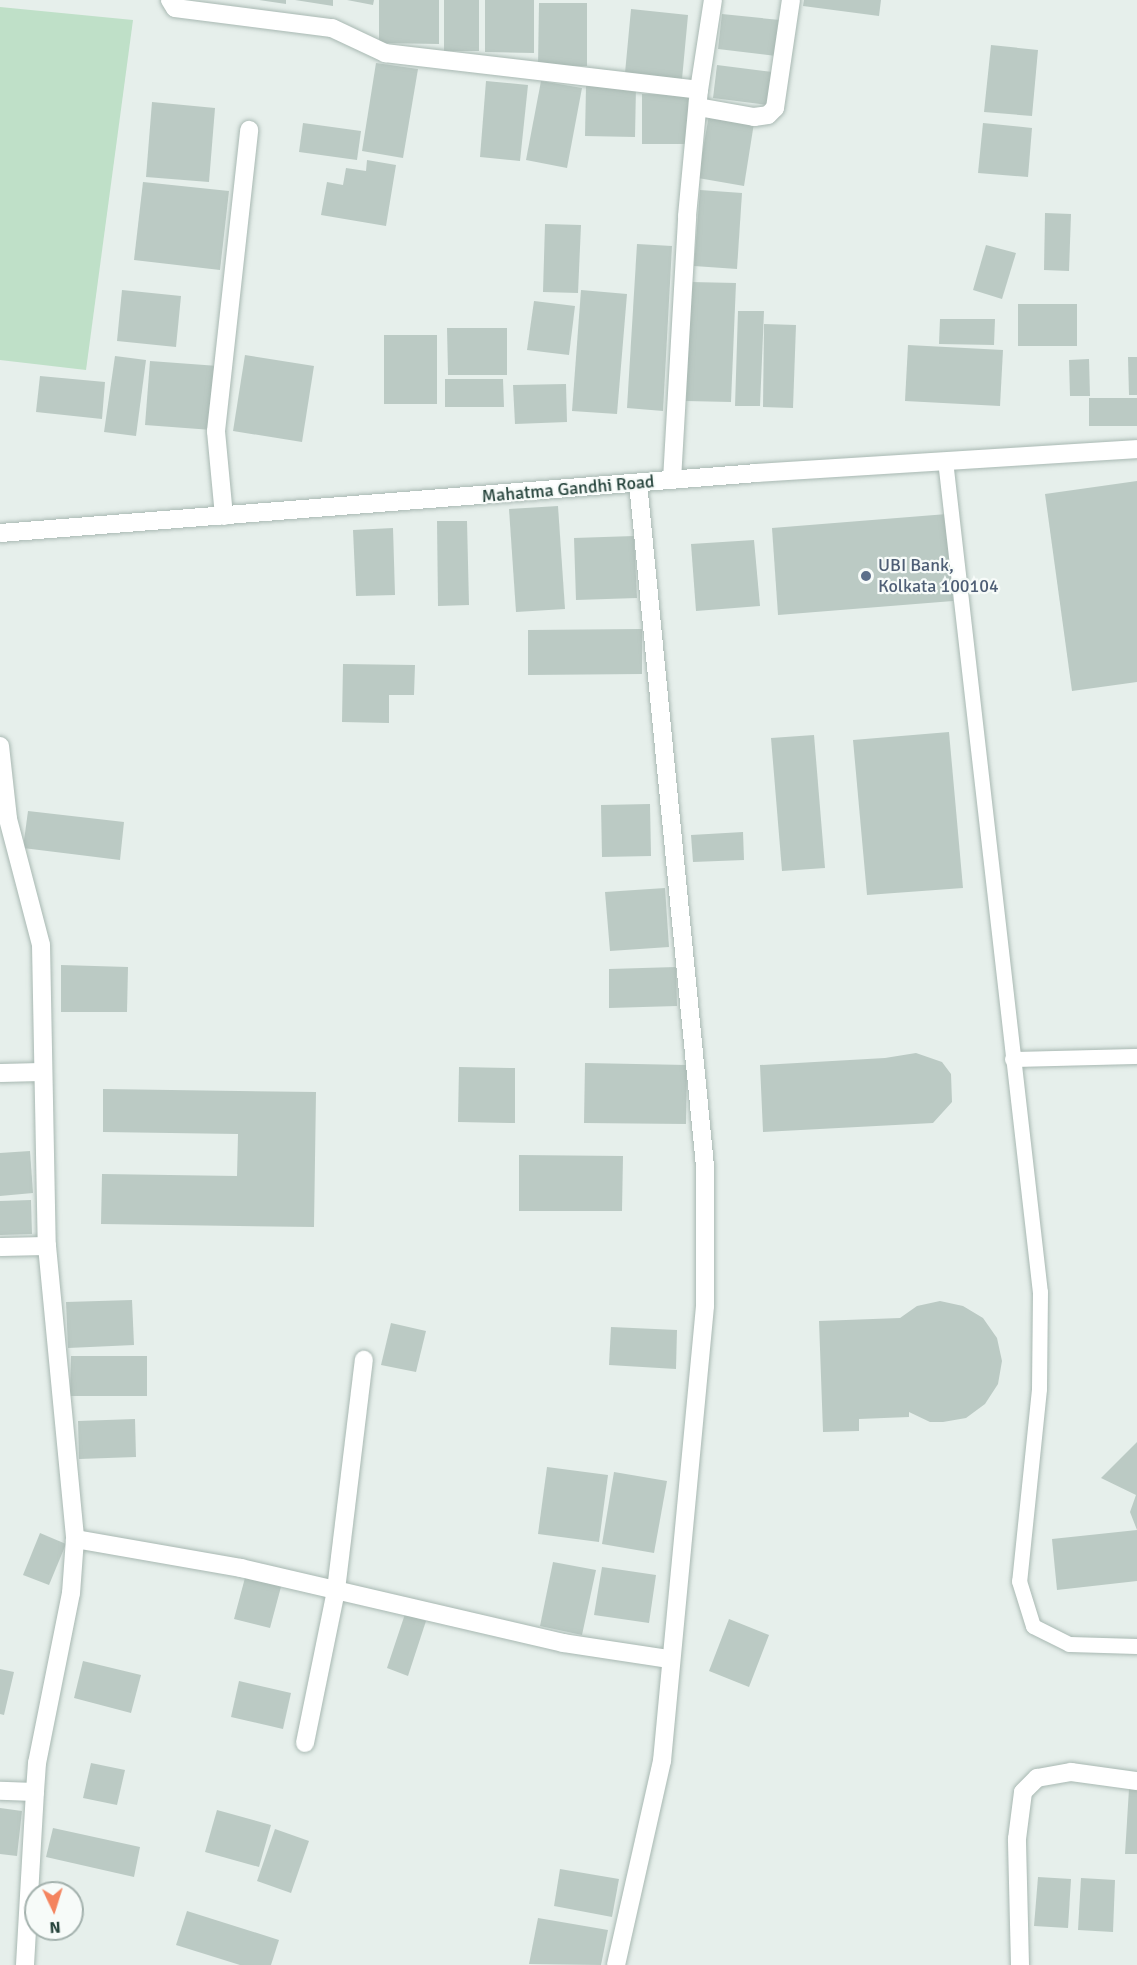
<!DOCTYPE html>
<html>
<head>
<meta charset="utf-8">
<style>
	body { margin:0 }
	#map { position:relative; width:1137px; height:1965px; overflow:hidden; background:#e6efeb; font-family:Signika,sans-serif }
	div>[style] { position:absolute }
	[style*='--x'] { left:calc(var(--x)*1px); top:calc(var(--y)*1px); width:calc(var(--w)*1px); rotate:calc(var(--a)*1deg) }
	.green>* { inset:0; background:#bfe0c8 }
	.building>* { inset:0; background:#bbcac4 }
	.roads { filter:drop-shadow(0 0 2px #a8b8b2) drop-shadow(0 0 2px #a8b8b2) }
	.service>* { height:15px; margin:-7.5px; padding:0 7.5px; transform-origin:7.5px; border-radius:7.5px; background:#fff }
	.minor>* { height:18px; margin:-9px; padding:0 9px; transform-origin:9px; border-radius:9px; background:#fff }
	.tertiary>* { height:18px; margin:-9px; padding:0 9px; transform-origin:9px; border-radius:9px; background:#fff }
	.secondary>* { height:18px; margin:-9px; padding:0 9px; transform-origin:9px; border-radius:9px; background:#fff }
	.dots>* { width:16px; height:16px; translate:-50% -50%; box-sizing:border-box; border:3px solid #f7fbf9; border-radius:50% }
	span { translate:-50% -50%; white-space:nowrap; text-align:center; line-height:1.15; -webkit-text-stroke:4.5px #f7fbf9; paint-order:stroke }
	.street-label { font-size:18px; color:#24423a }
	.service-label { font-size:18px; color:#4e5e75 }
	.left { translate:0 -50%; text-align:left }
	.north { position:absolute; left:24px; top:1881px; width:60px; height:60px; box-sizing:border-box; background:#f7fbf9; border:2px solid #a3b1ad; border-radius:50%; rotate:176deg; font-size:16px; font-weight:700; line-height:24px; text-align:center; color:#24423a }
	.north::after { content:''; display:block; margin:auto; width:21px; height:27px; background:#f4845f; clip-path:polygon(50% 0,100% 100%,50% 72%,0 100%) }
</style>
</head>
<body>
<div id="map">
	<div class="green">
		<div style="clip-path:polygon(0 7px,133px 20px,86px 370px,0 360px)"></div>
	</div>
	<div class="building">
		<div style="clip-path:polygon(259px 0,286px 0,286px 4px)"></div>
		<div style="clip-path:polygon(295px 0,333px 0,333px 6px)"></div>
		<div style="clip-path:polygon(347px 0,374px 0,373px 5px)"></div>
		<div style="clip-path:polygon(379px 0,439px 0,439px 44px,379px 43px)"></div>
		<div style="clip-path:polygon(444px 0,479px 0,479px 51px,444px 51px)"></div>
		<div style="clip-path:polygon(485px 0,534px 0,534px 53px,485px 52px)"></div>
		<div style="clip-path:polygon(804px 0,881px 0,879px 16px,803px 6px)"></div>
		<div style="clip-path:polygon(539px 3px,587px 3px,587px 66px,538px 66px)"></div>
		<div style="clip-path:polygon(631px 9px,688px 15px,682px 79px,625px 73px)"></div>
		<div style="clip-path:polygon(722px 14px,780px 20px,776px 56px,718px 49px)"></div>
		<div style="clip-path:polygon(991px 45px,1038px 50px,1032px 116px,984px 112px)"></div>
		<div style="clip-path:polygon(376px 63px,418px 69px,403px 158px,362px 151px)"></div>
		<div style="clip-path:polygon(717px 65px,773px 72px,769px 105px,713px 98px)"></div>
		<div style="clip-path:polygon(486px 81px,528px 85px,520px 161px,480px 157px)"></div>
		<div style="clip-path:polygon(541px 81px,582px 88px,567px 168px,526px 160px)"></div>
		<div style="clip-path:polygon(586px 86px,636px 86px,635px 137px,585px 136px)"></div>
		<div style="clip-path:polygon(642px 94px,688px 95px,688px 144px,642px 144px)"></div>
		<div style="clip-path:polygon(152px 102px,215px 108px,209px 182px,146px 177px)"></div>
		<div style="clip-path:polygon(709px 115px,754px 123px,744px 186px,698px 178px)"></div>
		<div style="clip-path:polygon(303px 123px,361px 131px,357px 160px,299px 152px)"></div>
		<div style="clip-path:polygon(983px 123px,1032px 128px,1028px 177px,978px 173px)"></div>
		<div style="clip-path:polygon(367px 160px,396px 165px,386px 226px,321px 215px,327px 182px,343px 185px,346px 168px,366px 171px)"></div>
		<div style="clip-path:polygon(143px 182px,229px 191px,220px 270px,134px 260px)"></div>
		<div style="clip-path:polygon(700px 190px,742px 193px,737px 269px,694px 266px)"></div>
		<div style="clip-path:polygon(1045px 213px,1071px 214px,1069px 271px,1044px 270px)"></div>
		<div style="clip-path:polygon(545px 224px,581px 225px,578px 293px,543px 292px)"></div>
		<div style="clip-path:polygon(637px 244px,672px 246px,663px 411px,627px 408px)"></div>
		<div style="clip-path:polygon(986px 245px,1016px 253px,1002px 299px,973px 290px)"></div>
		<div style="clip-path:polygon(691px 282px,736px 283px,731px 402px,686px 401px)"></div>
		<div style="clip-path:polygon(122px 290px,181px 296px,176px 347px,117px 341px)"></div>
		<div style="clip-path:polygon(581px 290px,627px 294px,617px 414px,572px 411px)"></div>
		<div style="clip-path:polygon(534px 301px,575px 306px,569px 355px,527px 350px)"></div>
		<div style="clip-path:polygon(1018px 304px,1077px 304px,1077px 346px,1018px 346px)"></div>
		<div style="clip-path:polygon(738px 311px,764px 311px,760px 406px,735px 406px)"></div>
		<div style="clip-path:polygon(940px 319px,995px 319px,994px 345px,939px 344px)"></div>
		<div style="clip-path:polygon(764px 324px,796px 325px,793px 408px,763px 407px)"></div>
		<div style="clip-path:polygon(447px 328px,507px 328px,507px 375px,448px 375px)"></div>
		<div style="clip-path:polygon(384px 335px,437px 335px,437px 404px,384px 404px)"></div>
		<div style="clip-path:polygon(908px 345px,1003px 350px,1000px 406px,905px 401px)"></div>
		<div style="clip-path:polygon(245px 355px,314px 366px,302px 442px,233px 431px)"></div>
		<div style="clip-path:polygon(115px 356px,146px 360px,136px 436px,104px 432px)"></div>
		<div style="clip-path:polygon(1128px 357px,1137px 357px,1137px 395px,1129px 395px)"></div>
		<div style="clip-path:polygon(1089px 359px,1090px 396px,1070px 396px,1069px 360px)"></div>
		<div style="clip-path:polygon(150px 361px,218px 366px,212px 430px,145px 425px)"></div>
		<div style="clip-path:polygon(40px 376px,105px 382px,102px 419px,36px 412px)"></div>
		<div style="clip-path:polygon(445px 379px,503px 379px,504px 407px,445px 407px)"></div>
		<div style="clip-path:polygon(566px 384px,567px 422px,515px 424px,513px 385px)"></div>
		<div style="clip-path:polygon(1089px 398px,1137px 398px,1137px 426px,1089px 426px)"></div>
		<div style="clip-path:polygon(1137px 481px,1137px 682px,1072px 691px,1045px 494px)"></div>
		<div style="clip-path:polygon(558px 506px,565px 609px,516px 612px,509px 509px)"></div>
		<div style="clip-path:polygon(947px 514px,953px 601px,778px 615px,772px 528px)"></div>
		<div style="clip-path:polygon(437px 521px,467px 521px,469px 605px,438px 606px)"></div>
		<div style="clip-path:polygon(393px 528px,395px 595px,356px 596px,353px 530px)"></div>
		<div style="clip-path:polygon(634px 536px,637px 598px,576px 600px,574px 538px)"></div>
		<div style="clip-path:polygon(754px 540px,760px 606px,696px 611px,691px 544px)"></div>
		<div style="clip-path:polygon(642px 629px,642px 674px,528px 675px,528px 630px)"></div>
		<div style="clip-path:polygon(343px 664px,415px 665px,414px 695px,389px 695px,389px 723px,342px 722px)"></div>
		<div style="clip-path:polygon(949px 732px,963px 888px,867px 895px,853px 740px)"></div>
		<div style="clip-path:polygon(814px 735px,825px 868px,782px 871px,771px 738px)"></div>
		<div style="clip-path:polygon(650px 804px,651px 856px,602px 857px,601px 805px)"></div>
		<div style="clip-path:polygon(28px 811px,124px 822px,120px 860px,23px 848px)"></div>
		<div style="clip-path:polygon(743px 832px,744px 860px,693px 862px,691px 835px)"></div>
		<div style="clip-path:polygon(665px 888px,669px 947px,610px 951px,605px 892px)"></div>
		<div style="clip-path:polygon(61px 965px,128px 967px,127px 1012px,61px 1012px)"></div>
		<div style="clip-path:polygon(676px 967px,677px 1006px,609px 1008px,609px 969px)"></div>
		<div style="clip-path:polygon(916px 1053px,942px 1062px,951px 1074px,952px 1102px,933px 1123px,763px 1132px,760px 1065px,885px 1058px)"></div>
		<div style="clip-path:polygon(585px 1063px,687px 1065px,686px 1124px,584px 1123px)"></div>
		<div style="clip-path:polygon(459px 1067px,515px 1068px,515px 1123px,458px 1122px)"></div>
		<div style="clip-path:polygon(103px 1089px,316px 1092px,314px 1227px,101px 1224px,102px 1174px,237px 1176px,238px 1134px,103px 1132px)"></div>
		<div style="clip-path:polygon(30px 1151px,33px 1193px,0 1196px,0 1153px)"></div>
		<div style="clip-path:polygon(519px 1155px,623px 1156px,622px 1211px,519px 1211px)"></div>
		<div style="clip-path:polygon(31px 1200px,32px 1234px,0 1235px,0 1201px)"></div>
		<div style="clip-path:polygon(132px 1300px,134px 1345px,68px 1348px,66px 1302px)"></div>
		<div style="clip-path:polygon(940px 1301px,963px 1306px,983px 1318px,997px 1338px,1002px 1361px,998px 1384px,985px 1404px,966px 1418px,943px 1422px,930px 1422px,909px 1412px,909px 1417px,859px 1419px,859px 1431px,823px 1432px,819px 1321px,900px 1318px,917px 1306px)"></div>
		<div style="clip-path:polygon(391px 1323px,426px 1331px,416px 1372px,381px 1365px)"></div>
		<div style="clip-path:polygon(611px 1327px,677px 1330px,676px 1369px,609px 1365px)"></div>
		<div style="clip-path:polygon(71px 1356px,147px 1356px,147px 1396px,70px 1396px)"></div>
		<div style="clip-path:polygon(135px 1419px,136px 1457px,79px 1459px,78px 1421px)"></div>
		<div style="clip-path:polygon(1137px 1442px,1137px 1530px,1130px 1512px,1136px 1495px,1101px 1478px)"></div>
		<div style="clip-path:polygon(547px 1467px,608px 1475px,599px 1542px,538px 1534px)"></div>
		<div style="clip-path:polygon(614px 1472px,667px 1481px,654px 1553px,602px 1544px)"></div>
		<div style="clip-path:polygon(1137px 1530px,1137px 1581px,1057px 1590px,1052px 1539px)"></div>
		<div style="clip-path:polygon(40px 1533px,66px 1544px,49px 1585px,23px 1575px)"></div>
		<div style="clip-path:polygon(553px 1562px,596px 1570px,582px 1635px,540px 1626px)"></div>
		<div style="clip-path:polygon(602px 1567px,656px 1575px,649px 1623px,594px 1615px)"></div>
		<div style="clip-path:polygon(246px 1574px,282px 1583px,270px 1628px,234px 1619px)"></div>
		<div style="clip-path:polygon(405px 1614px,426px 1621px,408px 1676px,387px 1668px)"></div>
		<div style="clip-path:polygon(729px 1619px,769px 1635px,749px 1687px,709px 1671px)"></div>
		<div style="clip-path:polygon(83px 1661px,141px 1675px,131px 1713px,74px 1698px)"></div>
		<div style="clip-path:polygon(0 1669px,14px 1672px,4px 1715px,0 1714px)"></div>
		<div style="clip-path:polygon(239px 1681px,291px 1693px,283px 1729px,231px 1717px)"></div>
		<div style="clip-path:polygon(91px 1763px,125px 1770px,117px 1805px,83px 1798px)"></div>
		<div style="clip-path:polygon(1129px 1789px,1137px 1790px,1137px 1854px,1125px 1854px)"></div>
		<div style="clip-path:polygon(0 1808px,22px 1811px,17px 1856px,0 1854px)"></div>
		<div style="clip-path:polygon(217px 1810px,271px 1825px,259px 1867px,205px 1852px)"></div>
		<div style="clip-path:polygon(53px 1828px,140px 1847px,134px 1877px,46px 1857px)"></div>
		<div style="clip-path:polygon(275px 1829px,309px 1841px,291px 1893px,257px 1881px)"></div>
		<div style="clip-path:polygon(560px 1869px,619px 1879px,612px 1917px,554px 1906px)"></div>
		<div style="clip-path:polygon(1038px 1877px,1071px 1879px,1068px 1928px,1034px 1926px)"></div>
		<div style="clip-path:polygon(1081px 1878px,1115px 1880px,1113px 1932px,1078px 1930px)"></div>
		<div style="clip-path:polygon(187px 1911px,279px 1940px,271px 1965px,240px 1965px,176px 1945px)"></div>
		<div style="clip-path:polygon(538px 1918px,608px 1930px,601px 1965px,529px 1964px)"></div>
	</div>
	<div class="roads">
		<div class="service">
			<div style="--x:945;--y:460;--w:837;--a:83.49"></div>
			<div style="--x:1040;--y:1292;--w:97;--a:90.6"></div>
			<div style="--x:1039;--y:1389;--w:193;--a:95.9"></div>
			<div style="--x:1019;--y:1581;--w:47;--a:72.7"></div>
			<div style="--x:1033;--y:1626;--w:40;--a:26.6"></div>
			<div style="--x:1069;--y:1644;--w:68;--a:1.7"></div>
			<div style="--x:1012;--y:1059;--w:125;--a:-1.4"></div>
		</div>
		<div class="minor">
			<div style="--x:170;--y:0;--w:9;--a:58"></div>
			<div style="--x:175;--y:8;--w:158;--a:7.3"></div>
			<div style="--x:332;--y:28;--w:59;--a:25.3"></div>
			<div style="--x:385;--y:53;--w:316;--a:6.7"></div>
			<div style="--x:698;--y:107;--w:57;--a:10.1"></div>
			<div style="--x:754;--y:117;--w:14;--a:-8"></div>
			<div style="--x:768;--y:115;--w:10;--a:-45"></div>
			<div style="--x:775;--y:108;--w:109;--a:-81.6"></div>
			<div style="--x:224;--y:516;--w:85;--a:-95.4"></div>
			<div style="--x:216;--y:431;--w:303;--a:-83.7"></div>
			<div style="--x:0;--y:746;--w:73;--a:83.7"></div>
			<div style="--x:8;--y:819;--w:130;--a:75.3"></div>
			<div style="--x:41;--y:945;--w:301;--a:88.9"></div>
			<div style="--x:47;--y:1246;--w:294;--a:84.5"></div>
			<div style="--x:75;--y:1539;--w:54;--a:94.2"></div>
			<div style="--x:71;--y:1593;--w:173;--a:101.3"></div>
			<div style="--x:37;--y:1763;--w:29;--a:94"></div>
			<div style="--x:35;--y:1792;--w:35;--a:-178"></div>
			<div style="--x:0;--y:1073;--w:42;--a:-1.4"></div>
			<div style="--x:0;--y:1247;--w:47;--a:-1.2"></div>
			<div style="--x:75;--y:1539;--w:169;--a:9.9"></div>
			<div style="--x:241;--y:1568;--w:331;--a:13.1"></div>
			<div style="--x:563;--y:1643;--w:107;--a:8.6"></div>
			<div style="--x:305;--y:1743;--w:156;--a:-78.5"></div>
			<div style="--x:336;--y:1590;--w:232;--a:-83.1"></div>
			<div style="--x:25;--y:1965;--w:173;--a:-86.7"></div>
			<div style="--x:616;--y:1965;--w:209;--a:-77.3"></div>
			<div style="--x:662;--y:1761;--w:457;--a:-84.6"></div>
			<div style="--x:705;--y:1306;--w:140;--a:-90"></div>
			<div style="--x:705;--y:1166;--w:686;--a:-95.6"></div>
			<div style="--x:1020;--y:1965;--w:126;--a:-91.4"></div>
			<div style="--x:1017;--y:1839;--w:47;--a:-82.7"></div>
			<div style="--x:1023;--y:1792;--w:20;--a:-45"></div>
			<div style="--x:1037;--y:1778;--w:35;--a:-10"></div>
			<div style="--x:1071;--y:1772;--w:67;--a:7.8"></div>
		</div>
		<div class="tertiary">
			<div style="--x:672;--y:480;--w:264;--a:-86.7"></div>
			<div style="--x:687;--y:216;--w:127;--a:-84.6"></div>
			<div style="--x:699;--y:90;--w:91;--a:-81.2"></div>
		</div>
		<div class="secondary">
			<div style="--x:0;--y:533;--w:759;--a:-4.53"></div>
			<div style="--x:757;--y:473;--w:381;--a:-3.6"></div>
		</div>
	</div>
	<div class="dots">
		<div style="left:866px;top:576px;background:#5c6f8a"></div>
	</div>
	<div class="street-label">
		<span style="left:568px;top:489px;rotate:-5deg">Mahatma Gandhi Road</span>
	</div>
	<div class="service-label">
		<span class="left" style="left:878px;top:576px">UBI Bank,<br>Kolkata 100104</span>
	</div>
	<div class="north">N</div>
</div>
</body>
</html>
